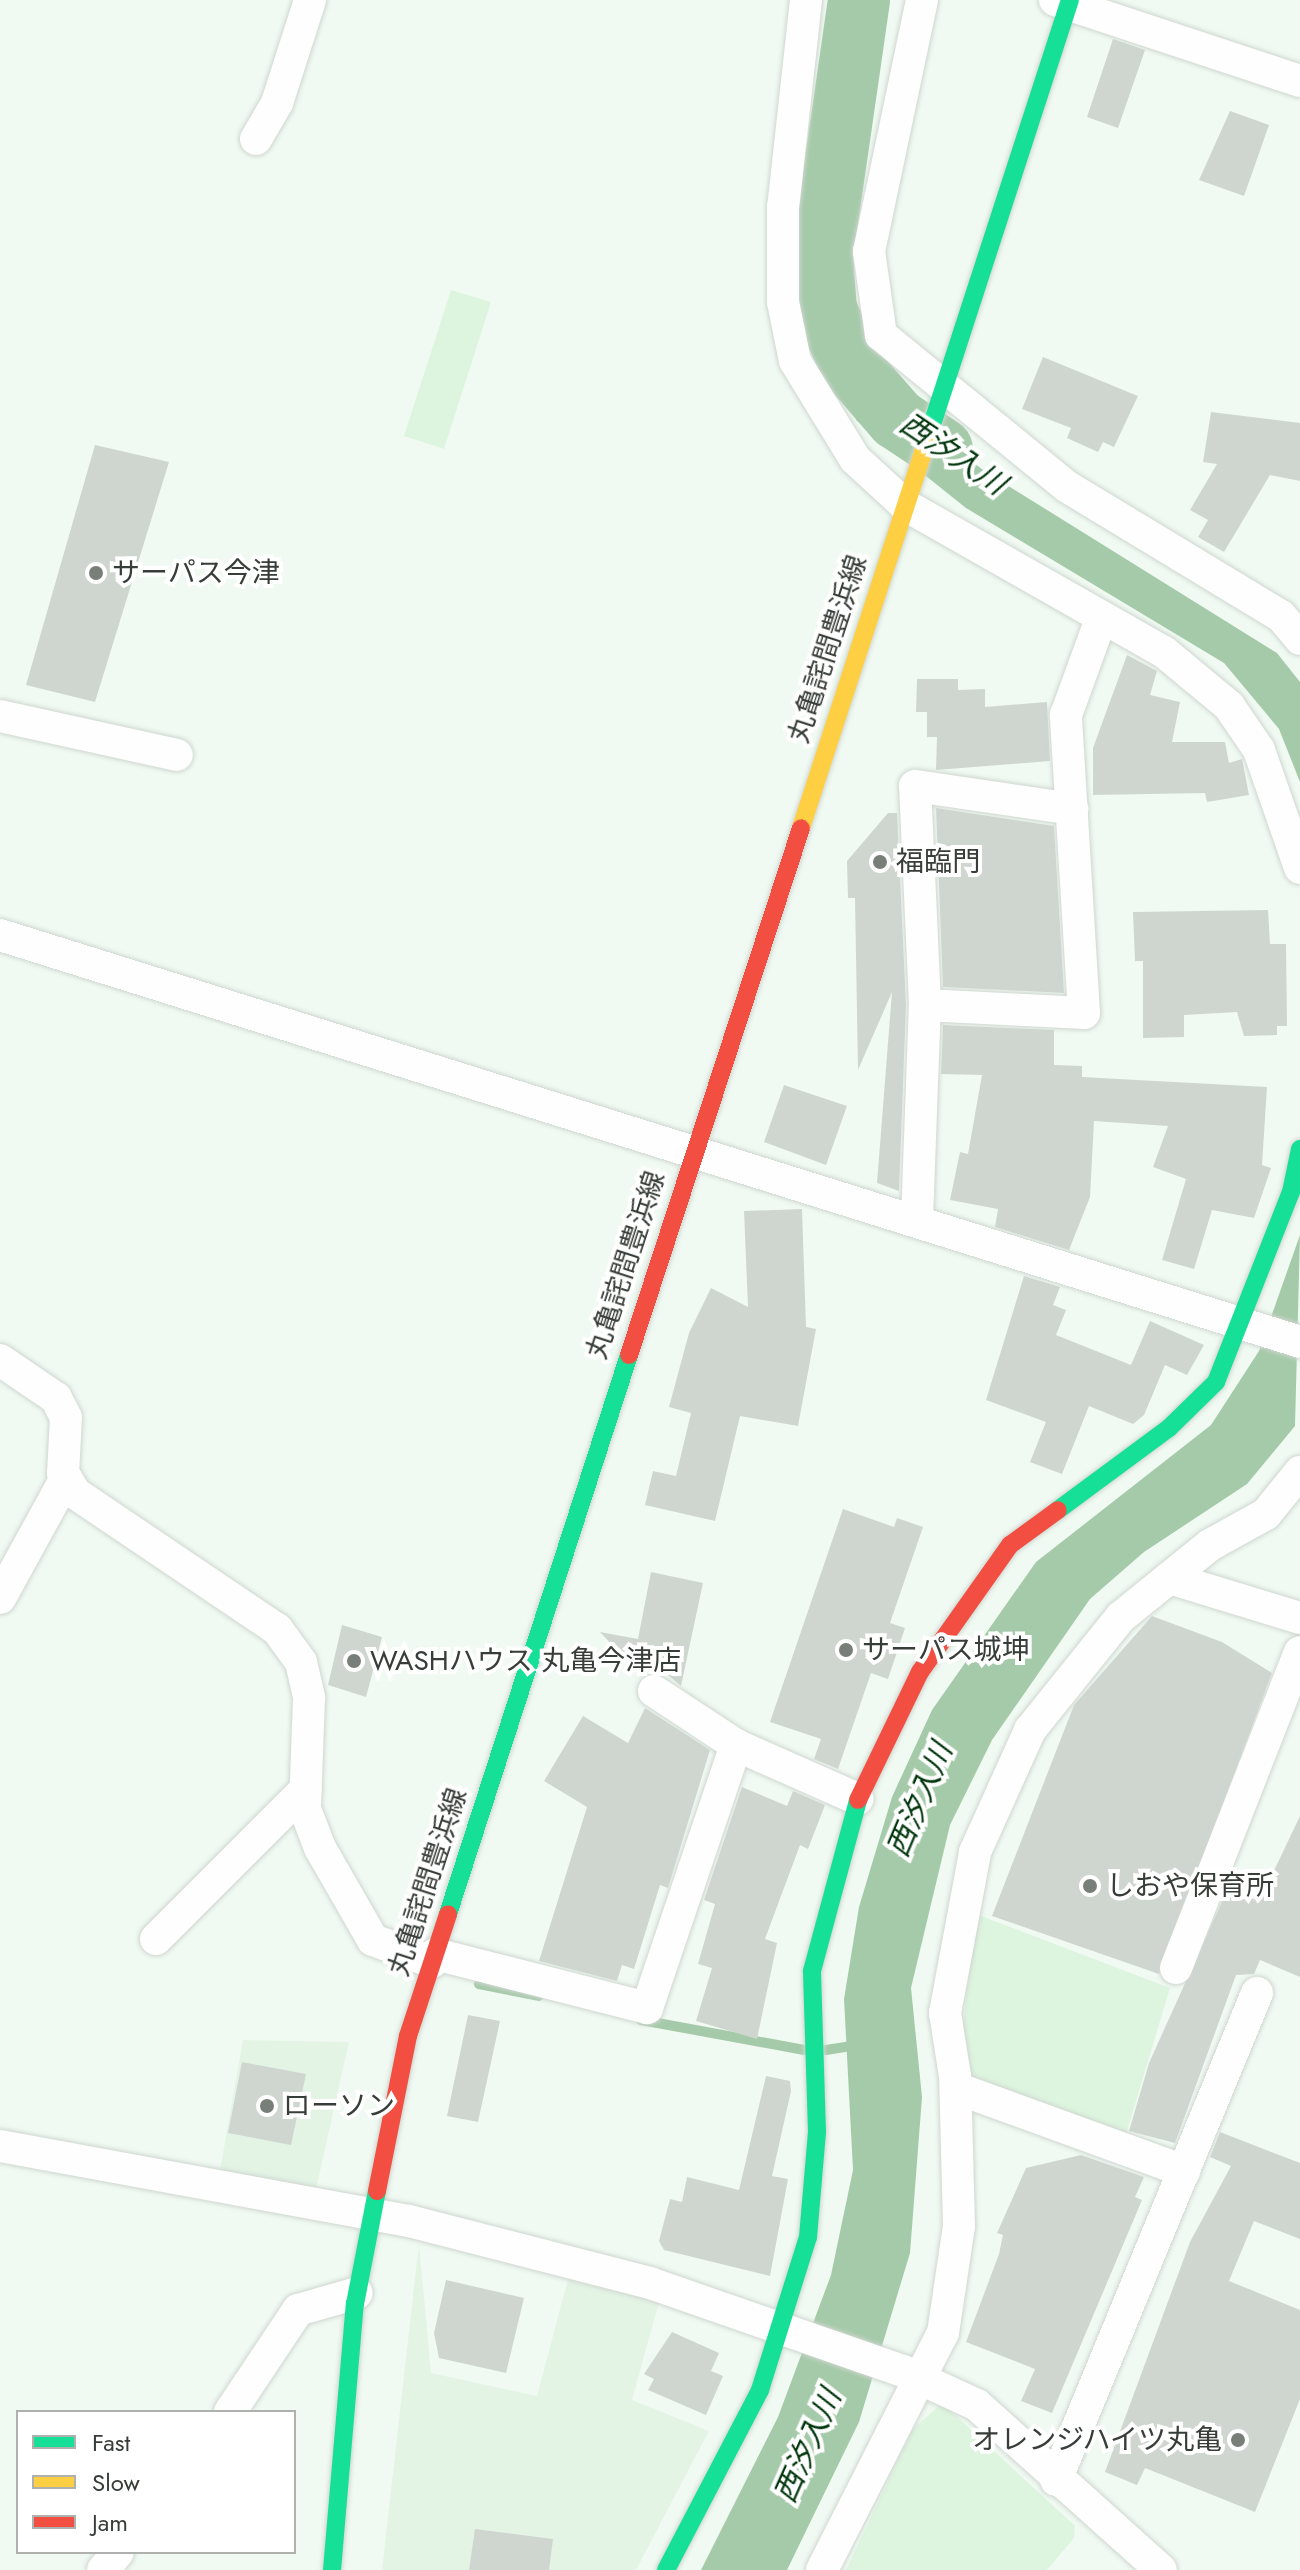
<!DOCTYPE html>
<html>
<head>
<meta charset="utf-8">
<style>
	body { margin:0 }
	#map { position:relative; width:1300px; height:2570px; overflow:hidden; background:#f0faf2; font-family:Jost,"Noto Sans JP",sans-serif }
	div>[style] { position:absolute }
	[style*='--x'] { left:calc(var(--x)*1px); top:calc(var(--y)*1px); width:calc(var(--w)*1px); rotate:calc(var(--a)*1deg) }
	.built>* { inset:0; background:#e3f4e5 }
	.green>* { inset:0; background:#ddf5df }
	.water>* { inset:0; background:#a5caa9 }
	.stream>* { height:10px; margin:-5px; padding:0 5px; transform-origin:5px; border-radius:5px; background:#a5caa9 }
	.river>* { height:62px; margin:-31px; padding:0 31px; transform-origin:31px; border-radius:31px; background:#a5caa9 }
	.building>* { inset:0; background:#cfd6d0 }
	.roads { filter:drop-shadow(0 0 2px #cfd6d0) drop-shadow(0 0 2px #cfd6d0) }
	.street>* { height:32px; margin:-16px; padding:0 16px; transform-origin:16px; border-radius:16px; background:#fdfefd }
	.fast>* { height:18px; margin:-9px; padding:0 9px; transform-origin:9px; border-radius:9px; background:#16e098 }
	.slow>* { height:18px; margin:-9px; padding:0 9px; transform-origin:9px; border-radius:9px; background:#ffcf43 }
	.jam>* { height:18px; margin:-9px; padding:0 9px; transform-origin:9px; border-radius:9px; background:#f24e42 }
	.dots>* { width:22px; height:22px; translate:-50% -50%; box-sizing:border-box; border:4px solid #fff; border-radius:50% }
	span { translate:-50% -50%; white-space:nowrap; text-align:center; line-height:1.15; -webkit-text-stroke:8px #fff; paint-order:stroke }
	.poi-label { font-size:28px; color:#373d38 }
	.left { translate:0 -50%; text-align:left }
	.right { translate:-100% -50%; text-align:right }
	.street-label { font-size:28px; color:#373d38 }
	.water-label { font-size:30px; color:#00360c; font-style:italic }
	.legend { position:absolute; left:16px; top:2410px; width:280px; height:144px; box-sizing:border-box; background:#fff; border:2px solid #afb1af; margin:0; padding:10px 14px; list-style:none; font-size:24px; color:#373d38 }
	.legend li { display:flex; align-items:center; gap:16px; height:40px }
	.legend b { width:40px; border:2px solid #afb1af }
</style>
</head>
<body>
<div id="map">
	<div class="built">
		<div style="clip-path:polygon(243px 2040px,349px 2042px,314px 2198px,218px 2182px)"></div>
		<div style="clip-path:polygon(419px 2243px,431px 2373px,537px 2396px,568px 2279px,659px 2302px,632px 2400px,709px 2431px,636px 2570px,382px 2570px)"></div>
	</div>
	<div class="green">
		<div style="clip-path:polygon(451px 290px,491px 302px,444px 449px,404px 436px)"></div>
		<div style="clip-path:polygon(976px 1914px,1170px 1988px,1125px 2138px,972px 2076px,962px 2031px)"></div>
		<div style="clip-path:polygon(942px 2403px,1075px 2526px,1074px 2538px,1047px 2570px,846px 2570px,912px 2430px)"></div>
	</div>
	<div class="water">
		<div style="clip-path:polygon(878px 393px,986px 472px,1277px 653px,1300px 682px,1300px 782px,1279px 729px,1224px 663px,966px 508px,856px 420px)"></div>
		<div style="clip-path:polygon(1300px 1235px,1295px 1426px,1247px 1484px,1144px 1552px,1090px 1599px,992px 1740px,950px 1825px,911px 1988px,922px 2097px,910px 2253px,859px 2422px,787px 2570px,701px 2570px,778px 2417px,831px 2275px,853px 2170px,844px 1999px,859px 1907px,892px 1797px,932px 1710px,1036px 1562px,1211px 1425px,1259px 1351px)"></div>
	</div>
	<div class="stream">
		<div style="--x:479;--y:1984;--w:61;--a:11.3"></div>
		<div style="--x:641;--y:2020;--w:166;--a:10.4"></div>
		<div style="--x:826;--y:2050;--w:33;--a:-9"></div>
	</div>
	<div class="river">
		<div style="--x:859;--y:0;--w:259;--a:98.2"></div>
		<div style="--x:822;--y:256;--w:53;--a:85.7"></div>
		<div style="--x:826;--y:309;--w:61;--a:66.8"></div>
		<div style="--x:850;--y:365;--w:72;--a:49"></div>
		<div style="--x:897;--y:419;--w:54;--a:33.7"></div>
	</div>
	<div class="building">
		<div style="clip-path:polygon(1113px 39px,1145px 50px,1118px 128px,1087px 117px)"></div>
		<div style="clip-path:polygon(1230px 111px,1269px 125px,1244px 196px,1199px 180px)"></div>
		<div style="clip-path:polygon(1043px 357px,1138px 396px,1114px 447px,1103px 442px,1098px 452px,1067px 438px,1071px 428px,1022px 409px)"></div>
		<div style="clip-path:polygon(1211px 412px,1300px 423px,1300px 481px,1270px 475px,1224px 552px,1198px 537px,1208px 520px,1190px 510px,1217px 464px,1203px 462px)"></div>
		<div style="clip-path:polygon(95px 445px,169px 462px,95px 702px,26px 685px)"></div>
		<div style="clip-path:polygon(1127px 655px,1157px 671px,1150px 695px,1180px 702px,1172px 742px,1225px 742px,1229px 763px,1242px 759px,1249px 795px,1207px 802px,1205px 793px,1093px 795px,1093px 748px)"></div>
		<div style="clip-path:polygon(917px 679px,958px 679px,958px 690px,985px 689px,985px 707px,1047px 702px,1050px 761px,936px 770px,937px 737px,927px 737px,927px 712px,916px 712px)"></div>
		<div style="clip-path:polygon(936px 808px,1054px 826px,1064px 993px,943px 987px)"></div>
		<div style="clip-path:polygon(888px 813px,897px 813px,906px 1005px,899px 1191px,877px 1183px,892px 992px,858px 1070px,855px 898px,848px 898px,847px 861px)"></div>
		<div style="clip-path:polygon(1268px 910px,1270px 944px,1286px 944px,1287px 1026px,1277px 1026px,1277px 1035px,1244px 1036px,1237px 1012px,1184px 1015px,1184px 1037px,1143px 1038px,1143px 961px,1135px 961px,1133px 912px)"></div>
		<div style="clip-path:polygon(943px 1025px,1054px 1030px,1054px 1065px,1082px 1066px,1082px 1077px,1267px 1087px,1262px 1165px,1271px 1168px,1254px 1218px,1212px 1210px,1194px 1269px,1162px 1260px,1186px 1179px,1153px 1167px,1168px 1126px,1094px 1121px,1090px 1197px,1069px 1250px,995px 1227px,998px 1209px,950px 1200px,960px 1152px,968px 1154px,982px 1075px,941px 1074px)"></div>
		<div style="clip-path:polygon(784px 1085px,847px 1106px,826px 1165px,764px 1142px)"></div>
		<div style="clip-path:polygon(802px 1209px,806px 1327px,816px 1329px,798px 1426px,740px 1416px,715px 1521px,645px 1505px,653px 1471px,676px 1476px,691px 1413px,669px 1407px,689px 1333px,711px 1288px,748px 1307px,744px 1211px)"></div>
		<div style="clip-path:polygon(1024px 1276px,1060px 1287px,1053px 1305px,1066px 1310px,1056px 1335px,1131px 1365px,1150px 1321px,1204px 1345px,1187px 1375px,1165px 1365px,1144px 1415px,1133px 1424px,1089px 1406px,1062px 1474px,1030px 1462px,1046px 1422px,986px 1400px)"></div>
		<div style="clip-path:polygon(843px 1509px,894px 1527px,897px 1518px,923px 1527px,890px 1623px,905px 1628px,888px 1679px,871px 1673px,838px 1769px,814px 1759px,821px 1739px,770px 1722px)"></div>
		<div style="clip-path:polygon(651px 1572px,703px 1583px,681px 1686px,663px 1671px,632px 1666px,600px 1632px,638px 1639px)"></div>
		<div style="clip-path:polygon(1152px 1616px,1222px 1642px,1272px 1673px,1159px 1974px,992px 1916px,1074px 1705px)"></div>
		<div style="clip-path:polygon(342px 1625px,382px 1637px,366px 1697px,328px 1685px)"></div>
		<div style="clip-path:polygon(645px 1708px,710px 1750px,668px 1888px,660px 1885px,634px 1969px,622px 1965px,617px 1981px,539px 1961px,587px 1807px,544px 1781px,583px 1716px,628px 1743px)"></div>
		<div style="clip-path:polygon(742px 1787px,787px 1806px,793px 1791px,825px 1805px,808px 1849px,800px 1845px,765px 1939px,777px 1943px,757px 2039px,696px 2021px,712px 1968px,698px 1964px,715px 1904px,704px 1900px)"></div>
		<div style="clip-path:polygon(1300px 1816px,1300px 1977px,1260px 1960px,1254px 1974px,1236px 1975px,1175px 2143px,1129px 2131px,1149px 2063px,1229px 1886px,1261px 1898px)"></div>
		<div style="clip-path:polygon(468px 2015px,500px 2021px,478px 2122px,447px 2116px)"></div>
		<div style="clip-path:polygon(242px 2062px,306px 2074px,291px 2145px,228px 2133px)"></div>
		<div style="clip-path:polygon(766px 2076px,790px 2081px,791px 2091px,772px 2176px,788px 2179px,770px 2276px,664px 2250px,659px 2241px,670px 2199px,682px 2202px,687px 2177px,739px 2190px)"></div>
		<div style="clip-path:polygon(1220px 2132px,1300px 2163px,1300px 2239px,1254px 2221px,1229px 2281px,1300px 2310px,1300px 2399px,1255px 2512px,1145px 2468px,1137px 2485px,1105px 2472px,1190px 2242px,1231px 2166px,1210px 2157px)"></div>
		<div style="clip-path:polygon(1081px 2155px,1144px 2177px,1135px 2197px,1142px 2200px,1052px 2413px,1021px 2401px,1035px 2369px,966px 2342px,999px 2254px,1003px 2235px,997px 2233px,1026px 2168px)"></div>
		<div style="clip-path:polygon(446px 2280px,524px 2298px,506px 2373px,439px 2358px,434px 2333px)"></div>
		<div style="clip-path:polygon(672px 2332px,719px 2353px,711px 2371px,723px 2376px,706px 2415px,648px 2390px,654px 2379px,644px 2374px)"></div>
		<div style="clip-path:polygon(475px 2529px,553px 2539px,549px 2570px,469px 2570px)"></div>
	</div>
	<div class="roads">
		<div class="street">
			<div style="--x:806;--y:0;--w:208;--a:96.3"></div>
			<div style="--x:783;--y:207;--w:95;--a:90"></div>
			<div style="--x:783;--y:302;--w:60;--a:78.5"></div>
			<div style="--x:795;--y:361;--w:115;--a:58.5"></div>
			<div style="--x:855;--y:459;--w:68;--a:42.6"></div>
			<div style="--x:905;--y:505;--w:298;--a:29.6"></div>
			<div style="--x:1164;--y:652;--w:85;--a:39.7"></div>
			<div style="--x:1229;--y:706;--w:53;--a:55.7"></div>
			<div style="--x:1259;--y:750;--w:125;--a:70.8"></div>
			<div style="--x:922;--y:0;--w:257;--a:101.9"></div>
			<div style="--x:869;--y:251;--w:85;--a:81.9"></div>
			<div style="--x:881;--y:335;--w:239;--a:39.2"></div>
			<div style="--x:1066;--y:486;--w:251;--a:31.2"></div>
			<div style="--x:1281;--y:616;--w:30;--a:50"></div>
			<div style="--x:1055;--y:0;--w:258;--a:18.3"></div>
			<div style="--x:256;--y:139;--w:42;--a:-59.7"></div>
			<div style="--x:277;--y:103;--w:108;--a:-72.2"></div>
			<div style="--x:0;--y:716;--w:181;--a:12.4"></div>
			<div style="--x:0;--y:935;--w:1362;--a:17.38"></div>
			<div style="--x:925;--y:1005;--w:219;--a:-92.6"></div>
			<div style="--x:915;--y:786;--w:159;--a:8.3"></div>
			<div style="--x:917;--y:1220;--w:215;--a:-87.9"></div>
			<div style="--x:925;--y:1005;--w:159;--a:2.9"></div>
			<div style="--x:1084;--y:1013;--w:299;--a:-93.5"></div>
			<div style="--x:1066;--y:715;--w:102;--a:-70"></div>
			<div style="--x:0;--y:1360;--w:68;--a:34.2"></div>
			<div style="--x:56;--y:1398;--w:22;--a:63"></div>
			<div style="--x:66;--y:1418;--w:55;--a:93.1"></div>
			<div style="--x:63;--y:1473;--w:23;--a:59"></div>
			<div style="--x:75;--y:1493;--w:244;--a:34"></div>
			<div style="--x:277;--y:1629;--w:41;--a:54"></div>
			<div style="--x:301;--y:1662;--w:37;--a:77"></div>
			<div style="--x:309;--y:1698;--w:111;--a:92.1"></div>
			<div style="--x:305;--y:1809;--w:42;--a:69"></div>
			<div style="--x:320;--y:1848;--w:106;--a:60.1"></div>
			<div style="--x:373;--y:1940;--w:63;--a:20.4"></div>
			<div style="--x:1169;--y:1578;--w:137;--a:17"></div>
			<div style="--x:0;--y:1598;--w:137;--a:-61.2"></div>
			<div style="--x:654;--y:1691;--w:98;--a:33.4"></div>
			<div style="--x:156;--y:1939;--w:212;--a:-45"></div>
			<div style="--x:435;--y:1954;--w:219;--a:14.3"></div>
			<div style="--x:647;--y:2008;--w:278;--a:-71.3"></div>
			<div style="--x:736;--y:1745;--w:133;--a:23.9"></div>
			<div style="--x:1176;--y:1968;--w:339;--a:-68.6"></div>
			<div style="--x:956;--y:2088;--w:243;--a:20"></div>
			<div style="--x:0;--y:2146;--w:416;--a:10.4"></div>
			<div style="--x:409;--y:2221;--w:249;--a:14.4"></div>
			<div style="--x:650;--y:2283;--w:268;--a:19.2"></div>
			<div style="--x:903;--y:2371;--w:81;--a:24.7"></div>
			<div style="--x:977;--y:2405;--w:247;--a:41.9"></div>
			<div style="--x:230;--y:2412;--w:123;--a:-56.3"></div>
			<div style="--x:298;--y:2310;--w:61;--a:-16.1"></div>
			<div style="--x:1056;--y:2480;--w:527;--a:-67.57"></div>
			<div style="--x:103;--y:2570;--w:23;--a:-50"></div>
			<div style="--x:822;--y:2570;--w:266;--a:-63"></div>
			<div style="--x:943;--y:2333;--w:108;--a:-81.5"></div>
			<div style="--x:959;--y:2226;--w:150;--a:-91.5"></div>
			<div style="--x:955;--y:2076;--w:64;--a:-99"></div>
			<div style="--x:945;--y:2013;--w:164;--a:-79.4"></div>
			<div style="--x:975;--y:1852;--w:134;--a:-65.7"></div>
			<div style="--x:1030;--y:1730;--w:145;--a:-51.2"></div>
			<div style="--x:1121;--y:1617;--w:114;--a:-39"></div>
			<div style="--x:1210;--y:1545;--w:64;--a:-29"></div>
			<div style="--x:1266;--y:1514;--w:54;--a:-51"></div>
		</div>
		<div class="fast">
			<div style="--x:926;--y:443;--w:466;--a:-72"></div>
			<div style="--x:1058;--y:1510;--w:138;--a:-36.5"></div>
			<div style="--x:1169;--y:1428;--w:66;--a:-44.4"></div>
			<div style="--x:1216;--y:1382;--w:204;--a:-68.5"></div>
			<div style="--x:1291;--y:1192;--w:44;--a:-78.2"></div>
			<div style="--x:448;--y:1914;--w:588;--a:-72.06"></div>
			<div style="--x:332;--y:2570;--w:267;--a:-85.1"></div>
			<div style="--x:355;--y:2304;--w:115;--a:-79"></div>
			<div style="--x:666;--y:2570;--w:203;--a:-62.4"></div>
			<div style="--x:760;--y:2390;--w:160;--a:-72.6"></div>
			<div style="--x:808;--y:2237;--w:105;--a:-85.1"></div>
			<div style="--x:817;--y:2132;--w:161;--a:-91.8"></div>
			<div style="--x:812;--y:1971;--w:177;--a:-74.9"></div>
		</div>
		<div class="slow">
			<div style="--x:801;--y:828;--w:405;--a:-72"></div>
		</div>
		<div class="jam">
			<div style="--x:629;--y:1355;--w:554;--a:-71.92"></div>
			<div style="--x:858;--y:1800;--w:142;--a:-64.2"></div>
			<div style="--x:920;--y:1672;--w:156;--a:-54.7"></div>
			<div style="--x:1010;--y:1545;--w:59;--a:-36.1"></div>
			<div style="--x:377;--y:2191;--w:158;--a:-78.7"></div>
			<div style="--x:408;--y:2036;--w:128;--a:-71.8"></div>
		</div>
	</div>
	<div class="dots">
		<div style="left:96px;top:573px;background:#787f79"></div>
		<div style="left:880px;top:862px;background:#787f79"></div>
		<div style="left:846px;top:1650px;background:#787f79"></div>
		<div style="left:354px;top:1661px;background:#787f79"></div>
		<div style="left:1090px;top:1886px;background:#787f79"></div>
		<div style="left:267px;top:2106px;background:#787f79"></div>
		<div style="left:1238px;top:2440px;background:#787f79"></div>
	</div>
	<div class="poi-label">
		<span class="left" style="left:112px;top:573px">サーパス今津</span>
		<span class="left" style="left:896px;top:862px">福臨門</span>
		<span class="left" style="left:862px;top:1650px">サーパス城坤</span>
		<span class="left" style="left:370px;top:1661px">WASHハウス 丸亀今津店</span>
		<span class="left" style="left:1106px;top:1886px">しおや保育所</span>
		<span class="left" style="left:283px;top:2106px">ローソン</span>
		<span class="right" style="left:1222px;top:2440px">オレンジハイツ丸亀</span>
	</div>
	<div class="street-label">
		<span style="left:828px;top:649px;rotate:-72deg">丸亀詫間豊浜線</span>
		<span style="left:626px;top:1265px;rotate:-72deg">丸亀詫間豊浜線</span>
		<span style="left:428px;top:1882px;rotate:-72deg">丸亀詫間豊浜線</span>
	</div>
	<div class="water-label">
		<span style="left:953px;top:454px;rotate:34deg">西汐入川</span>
		<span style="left:920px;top:1800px;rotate:-67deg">西汐入川</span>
		<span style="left:808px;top:2446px;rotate:-66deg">西汐入川</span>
	</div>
	<ul class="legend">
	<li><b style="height:10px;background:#16e098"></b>Fast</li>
	<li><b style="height:10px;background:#ffcf43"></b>Slow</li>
	<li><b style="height:10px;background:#f24e42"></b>Jam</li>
	</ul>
</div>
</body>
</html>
